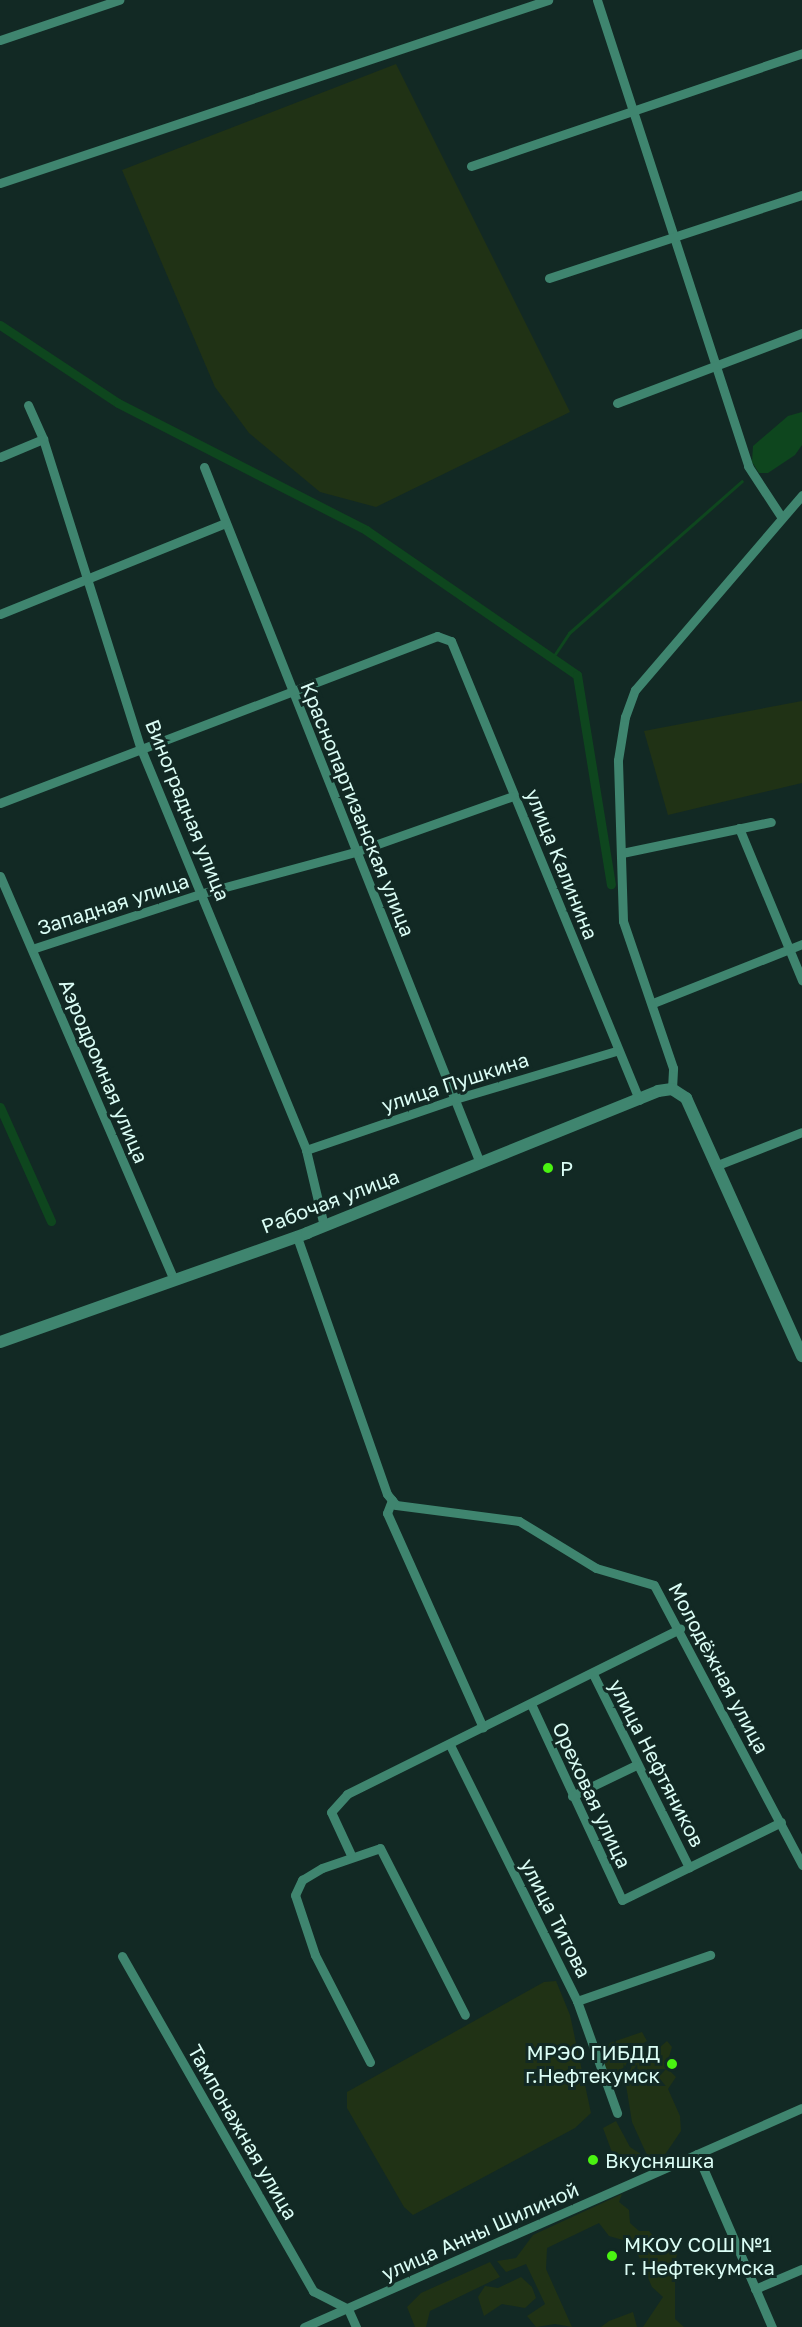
<!DOCTYPE html>
<html>
<head>
<meta charset="utf-8">
<style>
	body { margin:0 }
	#map { position:relative; width:802px; height:2327px; overflow:hidden; background:#122924; font-family:"Golos Text",sans-serif }
	div>[style] { position:absolute }
	[style*='--x'] { left:calc(var(--x)*1px); top:calc(var(--y)*1px); width:calc(var(--w)*1px); rotate:calc(var(--a)*1deg) }
	.green>* { inset:0; background:#203215 }
	.water>* { inset:0; background:#0e461e }
	.stream>* { height:3px; margin:-1.5px; padding:0 1.5px; transform-origin:1.5px; border-radius:1.5px; background:#0e461e }
	.canal>* { height:9px; margin:-4.5px; padding:0 4.5px; transform-origin:4.5px; border-radius:4.5px; background:#0e461e }
	.minor>* { height:9px; margin:-4.5px; padding:0 4.5px; transform-origin:4.5px; border-radius:4.5px; background:#3f856f }
	.tertiary>* { height:12px; margin:-6px; padding:0 6px; transform-origin:6px; border-radius:6px; background:#3f856f }
	.dots>* { width:16px; height:16px; translate:-50% -50%; box-sizing:border-box; border:3px solid #122924; border-radius:50% }
	span { translate:-50% -50%; white-space:nowrap; text-align:center; line-height:1.15; -webkit-text-stroke:6px #122924; paint-order:stroke }
	.street-label { font-size:20px; color:#dbfdf5 }
	.poi-label { font-size:20px; color:#dbfdf5 }
	.left { translate:0 -50%; text-align:left }
	.right { translate:-100% -50%; text-align:right }
</style>
</head>
<body>
<div id="map">
	<div class="green">
		<div style="clip-path:polygon(396px 64px,570px 412px,376px 507px,320px 492px,249px 433px,215px 387px,122px 170px)"></div>
		<div style="clip-path:polygon(802px 701px,802px 783px,668px 815px,644px 731px)"></div>
		<div style="clip-path:polygon(556px 1981px,570px 2015px,591px 2113px,575px 2128px,413px 2215px,404px 2207px,347px 2108px,347px 2092px,544px 1982px)"></div>
		<div style="clip-path:polygon(642px 2032px,647px 2041px,621px 2056px,627px 2062px,625px 2067px,615px 2072px,598px 2067px,597px 2059px,610px 2043px)"></div>
		<div style="clip-path:polygon(667px 2041px,672px 2047px,666px 2067px,676px 2077px,668px 2089px,680px 2116px,681px 2131px,664px 2156px,655px 2161px,646px 2153px,632px 2122px,626px 2085px,633px 2061px,642px 2050px,651px 2055px)"></div>
		<div style="clip-path:polygon(616px 2121px,630px 2147px,650px 2160px,651px 2167px,628px 2169px,616px 2163px,603px 2128px)"></div>
		<div style="clip-path:polygon(622px 2194px,619px 2202px,629px 2210px,630px 2223px,639px 2231px,649px 2231px,662px 2247px,679px 2246px,675px 2263px,675px 2319px,684px 2327px,643px 2327px,663px 2297px,652px 2287px,633px 2243px,609px 2236px,599px 2223px,547px 2248px,546px 2269px,572px 2327px,555px 2324px,536px 2327px,527px 2316px,545px 2304px,526px 2264px,506px 2272px,497px 2261px,516px 2258px,533px 2235px)"></div>
		<div style="clip-path:polygon(490px 2262px,500px 2277px,430px 2311px,426px 2327px,415px 2327px,407px 2307px,421px 2293px)"></div>
		<div style="clip-path:polygon(521px 2277px,532px 2287px,536px 2298px,525px 2308px,502px 2304px,484px 2316px,478px 2297px,485px 2286px,498px 2288px)"></div>
		<div style="clip-path:polygon(633px 2312px,637px 2327px,601px 2327px,609px 2321px)"></div>
	</div>
	<div class="water">
		<div style="clip-path:polygon(802px 412px,802px 445px,795px 455px,768px 473px,759px 473px,752px 462px,753px 446px,788px 416px)"></div>
	</div>
	<div class="stream">
		<div style="--x:553;--y:657;--w:29;--a:-56"></div>
		<div style="--x:569;--y:633;--w:230;--a:-41.3"></div>
	</div>
	<div class="canal">
		<div style="--x:0;--y:325;--w:141;--a:33.5"></div>
		<div style="--x:118;--y:403;--w:279;--a:27.1"></div>
		<div style="--x:366;--y:530;--w:256;--a:34.5"></div>
		<div style="--x:577;--y:675;--w:212;--a:80.8"></div>
		<div style="--x:0;--y:1107;--w:125;--a:65.9"></div>
	</div>
	<div class="minor">
		<div style="--x:597;--y:0;--w:490;--a:72"></div>
		<div style="--x:748;--y:466;--w:62;--a:56.8"></div>
		<div style="--x:0;--y:40;--w:126;--a:-18.6"></div>
		<div style="--x:471;--y:166;--w:350;--a:-18.8"></div>
		<div style="--x:0;--y:183;--w:578;--a:-18.47"></div>
		<div style="--x:549;--y:278;--w:266;--a:-18.2"></div>
		<div style="--x:617;--y:403;--w:198;--a:-20.7"></div>
		<div style="--x:28;--y:405;--w:37;--a:66"></div>
		<div style="--x:43;--y:439;--w:325;--a:72.5"></div>
		<div style="--x:141;--y:749;--w:434;--a:67.6"></div>
		<div style="--x:306;--y:1150;--w:78;--a:76.7"></div>
		<div style="--x:0;--y:457;--w:47;--a:-22.7"></div>
		<div style="--x:204;--y:467;--w:749;--a:68.37"></div>
		<div style="--x:0;--y:614;--w:243;--a:-22"></div>
		<div style="--x:0;--y:803;--w:468;--a:-20.9"></div>
		<div style="--x:437;--y:636;--w:15;--a:20"></div>
		<div style="--x:451;--y:641;--w:496;--a:67.7"></div>
		<div style="--x:739;--y:828;--w:165;--a:67.5"></div>
		<div style="--x:622;--y:853;--w:152;--a:-11.8"></div>
		<div style="--x:0;--y:876;--w:440;--a:66.7"></div>
		<div style="--x:32;--y:949;--w:180;--a:-18.1"></div>
		<div style="--x:203;--y:893;--w:157;--a:-15.1"></div>
		<div style="--x:355;--y:852;--w:168;--a:-19.5"></div>
		<div style="--x:653;--y:1003;--w:160;--a:-21.6"></div>
		<div style="--x:672;--y:1089;--w:21;--a:-87"></div>
		<div style="--x:673;--y:1068;--w:155;--a:-108.8"></div>
		<div style="--x:623;--y:921;--w:161;--a:-91.8"></div>
		<div style="--x:618;--y:760;--w:44;--a:-80.8"></div>
		<div style="--x:625;--y:717;--w:29;--a:-70"></div>
		<div style="--x:635;--y:690;--w:257;--a:-49.4"></div>
		<div style="--x:306;--y:1150;--w:157;--a:-18.9"></div>
		<div style="--x:455;--y:1099;--w:168;--a:-16.6"></div>
		<div style="--x:715;--y:1166;--w:93;--a:-21.3"></div>
		<div style="--x:297;--y:1237;--w:272;--a:70.7"></div>
		<div style="--x:387;--y:1494;--w:14;--a:51"></div>
		<div style="--x:396;--y:1505;--w:124;--a:7.4"></div>
		<div style="--x:519;--y:1521;--w:90;--a:31.4"></div>
		<div style="--x:596;--y:1568;--w:60;--a:16.3"></div>
		<div style="--x:654;--y:1585;--w:317;--a:62.1"></div>
		<div style="--x:392;--y:1500;--w:14;--a:111"></div>
		<div style="--x:387;--y:1513;--w:235;--a:65.9"></div>
		<div style="--x:593;--y:1674;--w:216;--a:63.6"></div>
		<div style="--x:531;--y:1704;--w:216;--a:65.1"></div>
		<div style="--x:622;--y:1900;--w:177;--a:-26.1"></div>
		<div style="--x:450;--y:1745;--w:286;--a:63.6"></div>
		<div style="--x:577;--y:2001;--w:119;--a:70.3"></div>
		<div style="--x:572;--y:1796;--w:71;--a:-25.8"></div>
		<div style="--x:351;--y:1855;--w:47;--a:-114.9"></div>
		<div style="--x:331;--y:1812;--w:24;--a:-48"></div>
		<div style="--x:347;--y:1794;--w:372;--a:-26.4"></div>
		<div style="--x:122;--y:1956;--w:386;--a:60.3"></div>
		<div style="--x:313;--y:2291;--w:39;--a:27"></div>
		<div style="--x:577;--y:2001;--w:141;--a:-19.1"></div>
		<div style="--x:370;--y:2062;--w:120;--a:-117.2"></div>
		<div style="--x:315;--y:1955;--w:63;--a:-108.4"></div>
		<div style="--x:295;--y:1895;--w:17;--a:-65"></div>
		<div style="--x:302;--y:1880;--w:23;--a:-31"></div>
		<div style="--x:322;--y:1868;--w:61;--a:-19"></div>
		<div style="--x:380;--y:1848;--w:187;--a:63"></div>
		<div style="--x:697;--y:2154;--w:189;--a:66.6"></div>
		<div style="--x:755;--y:2289;--w:51;--a:-23.1"></div>
		<div style="--x:348;--y:2309;--w:20;--a:66"></div>
		<div style="--x:304;--y:2327;--w:544;--a:-23.74"></div>
	</div>
	<div class="tertiary">
		<div style="--x:0;--y:1342;--w:326;--a:-19.5"></div>
		<div style="--x:307;--y:1233;--w:379;--a:-22"></div>
		<div style="--x:658;--y:1091;--w:14;--a:-8"></div>
		<div style="--x:672;--y:1089;--w:17;--a:33"></div>
		<div style="--x:686;--y:1098;--w:283;--a:65.8"></div>
	</div>
	<div class="dots">
		<div style="left:548px;top:1168px;background:#4af311"></div>
		<div style="left:672px;top:2064px;background:#4af311"></div>
		<div style="left:593px;top:2160px;background:#4af311"></div>
		<div style="left:612px;top:2256px;background:#4af311"></div>
	</div>
	<div class="street-label">
		<span style="left:358px;top:809px;rotate:68deg">Краснопартизанская улица</span>
		<span style="left:188px;top:810px;rotate:68deg">Виноградная улица</span>
		<span style="left:562px;top:864px;rotate:68deg">улица Калинина</span>
		<span style="left:113px;top:904px;rotate:-18deg">Западная улица</span>
		<span style="left:104px;top:1071px;rotate:67deg">Аэродромная улица</span>
		<span style="left:455px;top:1082px;rotate:-18deg">улица Пушкина</span>
		<span style="left:330px;top:1201px;rotate:-21deg">Рабочая улица</span>
		<span style="left:719px;top:1668px;rotate:62deg">Молодёжная улица</span>
		<span style="left:657px;top:1763px;rotate:63deg">улица Нефтяников</span>
		<span style="left:592px;top:1795px;rotate:65deg">Ореховая улица</span>
		<span style="left:556px;top:1918px;rotate:63deg">улица Титова</span>
		<span style="left:243px;top:2132px;rotate:60deg">Тампонажная улица</span>
		<span style="left:480px;top:2231px;rotate:-24deg">улица Анны Шилиной</span>
	</div>
	<div class="poi-label">
		<span class="left" style="left:560px;top:1168px">Р</span>
		<span class="right" style="left:660px;top:2064px">МРЭО ГИБДД<br>г.Нефтекумск</span>
		<span class="left" style="left:605px;top:2160px">Вкусняшка</span>
		<span class="left" style="left:624px;top:2256px">МКОУ СОШ №1<br>г. Нефтекумска</span>
	</div>
</div>
</body>
</html>
